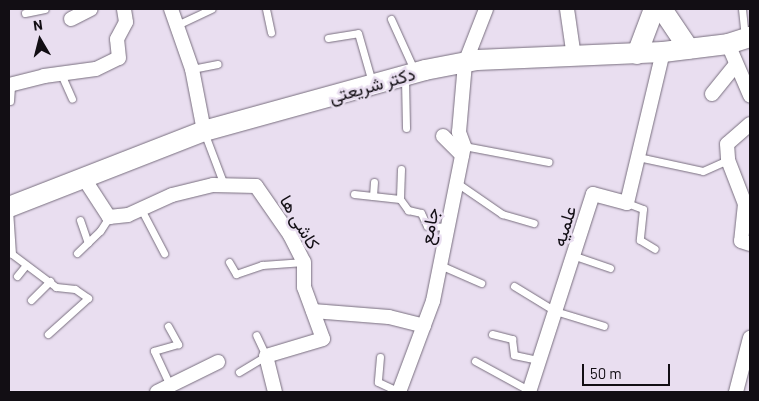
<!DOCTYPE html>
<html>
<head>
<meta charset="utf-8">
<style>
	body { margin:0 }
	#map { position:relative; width:759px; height:401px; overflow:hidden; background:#e9def0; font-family:Barlow,Vazirmatn,sans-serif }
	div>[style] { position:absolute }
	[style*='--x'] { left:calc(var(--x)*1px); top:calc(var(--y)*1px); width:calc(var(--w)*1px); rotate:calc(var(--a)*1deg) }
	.roads { filter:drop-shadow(0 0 1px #786e7e) drop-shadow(0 0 1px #786e7e) }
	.lane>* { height:7px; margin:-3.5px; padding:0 3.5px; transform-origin:3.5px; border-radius:3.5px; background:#fff }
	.street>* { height:14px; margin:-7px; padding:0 7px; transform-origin:7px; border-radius:7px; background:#fff }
	.secondary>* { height:20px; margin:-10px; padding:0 10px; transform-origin:10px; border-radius:10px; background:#fff }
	span { translate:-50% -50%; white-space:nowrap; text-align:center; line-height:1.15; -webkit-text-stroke:5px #e9def0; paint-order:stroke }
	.street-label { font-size:18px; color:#120e14 }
	.frame { position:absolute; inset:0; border:10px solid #120e14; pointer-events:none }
	.north { position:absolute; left:15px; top:15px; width:50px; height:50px; -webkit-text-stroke:4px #e9def0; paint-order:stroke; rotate:352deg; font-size:14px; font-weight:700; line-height:20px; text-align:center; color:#120e14 }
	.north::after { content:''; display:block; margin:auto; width:18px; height:22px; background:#120e14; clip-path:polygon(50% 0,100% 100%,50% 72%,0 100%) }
	.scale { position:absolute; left:582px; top:364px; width:88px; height:22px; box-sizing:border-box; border:2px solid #120e14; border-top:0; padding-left:6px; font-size:15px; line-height:18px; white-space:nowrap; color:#120e14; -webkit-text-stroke:4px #e9def0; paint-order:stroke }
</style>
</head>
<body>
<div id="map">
	<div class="roads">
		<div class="lane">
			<div style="--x:266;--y:9;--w:24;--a:78"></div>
			<div style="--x:742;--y:9;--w:29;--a:84"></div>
			<div style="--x:25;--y:13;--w:20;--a:-11"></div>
			<div style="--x:391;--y:19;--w:58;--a:65.6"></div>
			<div style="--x:177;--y:25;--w:38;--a:-25"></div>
			<div style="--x:328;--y:38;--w:30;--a:-9"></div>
			<div style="--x:358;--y:33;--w:51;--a:74.1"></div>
			<div style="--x:192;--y:69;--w:26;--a:-11"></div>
			<div style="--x:61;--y:74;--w:27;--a:66"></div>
			<div style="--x:405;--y:79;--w:49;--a:88.8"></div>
			<div style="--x:10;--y:101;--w:16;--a:-86"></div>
			<div style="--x:204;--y:132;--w:57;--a:69.3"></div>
			<div style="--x:464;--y:146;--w:86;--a:10.7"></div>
			<div style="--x:638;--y:157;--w:66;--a:12.2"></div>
			<div style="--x:703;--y:171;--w:27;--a:-24"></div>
			<div style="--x:401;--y:169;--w:30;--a:92"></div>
			<div style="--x:400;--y:199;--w:14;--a:54"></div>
			<div style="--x:408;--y:210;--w:13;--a:13"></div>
			<div style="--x:421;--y:213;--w:14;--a:65"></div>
			<div style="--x:427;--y:226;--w:21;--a:3"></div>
			<div style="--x:457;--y:183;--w:55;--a:34.6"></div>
			<div style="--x:502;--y:214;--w:33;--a:16"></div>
			<div style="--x:354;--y:194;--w:46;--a:6.2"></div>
			<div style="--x:373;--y:196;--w:14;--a:-86"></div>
			<div style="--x:627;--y:203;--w:17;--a:21"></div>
			<div style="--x:643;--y:209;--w:31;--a:96"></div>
			<div style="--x:640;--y:240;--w:17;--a:31"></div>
			<div style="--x:141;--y:209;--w:50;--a:62.4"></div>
			<div style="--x:9;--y:210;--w:44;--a:86.1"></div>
			<div style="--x:12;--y:254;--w:55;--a:36.9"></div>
			<div style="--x:56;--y:287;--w:19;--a:6"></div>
			<div style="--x:75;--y:289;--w:16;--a:35"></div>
			<div style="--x:88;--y:298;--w:54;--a:138"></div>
			<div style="--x:80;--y:220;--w:24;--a:71"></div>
			<div style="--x:77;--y:253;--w:32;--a:-44"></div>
			<div style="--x:100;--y:231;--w:17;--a:-57"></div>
			<div style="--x:575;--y:256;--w:37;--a:19"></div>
			<div style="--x:229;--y:262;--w:14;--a:60"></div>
			<div style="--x:236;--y:274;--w:28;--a:-19"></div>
			<div style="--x:262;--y:265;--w:42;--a:-4.1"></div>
			<div style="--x:440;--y:265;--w:45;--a:23.7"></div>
			<div style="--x:17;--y:276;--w:14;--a:-51"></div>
			<div style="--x:514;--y:286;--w:48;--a:31.4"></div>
			<div style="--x:555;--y:311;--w:51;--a:17"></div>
			<div style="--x:31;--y:300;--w:27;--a:-45"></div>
			<div style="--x:168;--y:326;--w:21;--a:61"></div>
			<div style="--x:178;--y:344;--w:25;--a:164"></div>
			<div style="--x:154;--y:351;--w:38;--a:65"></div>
			<div style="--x:492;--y:334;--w:21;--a:14"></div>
			<div style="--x:512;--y:339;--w:16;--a:83"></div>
			<div style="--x:514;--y:355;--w:25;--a:12"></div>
			<div style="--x:380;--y:357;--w:25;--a:95"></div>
			<div style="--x:378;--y:382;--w:23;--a:25"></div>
			<div style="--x:475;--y:361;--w:63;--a:28.6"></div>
			<div style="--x:239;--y:372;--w:31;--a:-31"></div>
			<div style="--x:266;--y:356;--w:23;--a:-115"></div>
		</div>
		<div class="street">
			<div style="--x:171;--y:9;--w:64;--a:70.7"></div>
			<div style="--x:192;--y:69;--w:63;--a:79"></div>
			<div style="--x:567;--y:9;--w:49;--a:81.7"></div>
			<div style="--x:71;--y:19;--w:22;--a:-27"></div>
			<div style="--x:728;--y:44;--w:56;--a:66.7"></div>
			<div style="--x:9;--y:85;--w:36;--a:-14"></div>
			<div style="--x:44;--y:76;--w:52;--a:-7.7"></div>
			<div style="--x:96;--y:69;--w:25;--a:-26"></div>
			<div style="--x:119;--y:58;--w:19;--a:-96"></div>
			<div style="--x:117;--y:39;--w:19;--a:-62"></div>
			<div style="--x:126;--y:22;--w:13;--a:-99"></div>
			<div style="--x:712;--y:94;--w:36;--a:-51"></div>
			<div style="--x:750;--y:124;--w:30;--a:139"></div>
			<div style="--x:727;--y:144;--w:16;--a:86"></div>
			<div style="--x:728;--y:160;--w:47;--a:68.9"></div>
			<div style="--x:745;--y:204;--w:37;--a:96"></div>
			<div style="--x:741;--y:241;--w:9;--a:18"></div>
			<div style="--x:443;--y:136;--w:27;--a:45"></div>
			<div style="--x:83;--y:177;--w:48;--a:57"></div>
			<div style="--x:109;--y:217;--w:19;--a:-6"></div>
			<div style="--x:128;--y:215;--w:48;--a:-24.4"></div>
			<div style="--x:172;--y:195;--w:42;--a:-13.7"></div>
			<div style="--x:213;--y:185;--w:43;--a:1.3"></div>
			<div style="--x:256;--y:186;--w:60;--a:55.2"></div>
			<div style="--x:290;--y:235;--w:30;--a:63"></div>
			<div style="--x:304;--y:262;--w:25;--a:90"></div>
			<div style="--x:304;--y:287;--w:55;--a:69.9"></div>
			<div style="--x:323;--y:339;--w:59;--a:163.4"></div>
			<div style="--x:266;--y:356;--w:37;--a:76"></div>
			<div style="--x:313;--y:311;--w:76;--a:4.5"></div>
			<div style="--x:389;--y:317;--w:36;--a:14"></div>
			<div style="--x:157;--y:392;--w:68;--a:-26.2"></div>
			<div style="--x:399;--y:392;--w:97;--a:-69.5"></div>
			<div style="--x:433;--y:301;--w:158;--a:-78.7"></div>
			<div style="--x:464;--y:146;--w:15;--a:-110"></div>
			<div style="--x:459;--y:132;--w:69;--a:-85"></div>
			<div style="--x:465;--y:63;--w:58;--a:-68.7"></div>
			<div style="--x:529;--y:392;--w:208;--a:-72.1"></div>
			<div style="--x:593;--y:194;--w:35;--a:15"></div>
			<div style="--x:627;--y:203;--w:155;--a:-76.6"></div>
			<div style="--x:736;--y:392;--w:56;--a:-75.5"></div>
		</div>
		<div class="secondary">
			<div style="--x:662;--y:9;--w:48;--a:56"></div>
			<div style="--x:637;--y:54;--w:48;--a:-69.3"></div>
			<div style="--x:9;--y:207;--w:209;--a:-21.3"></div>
			<div style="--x:204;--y:131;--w:229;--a:-15.4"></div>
			<div style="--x:425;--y:70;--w:53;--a:-10.9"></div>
			<div style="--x:477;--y:60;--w:186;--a:-2.5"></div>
			<div style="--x:663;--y:52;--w:65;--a:-7"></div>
			<div style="--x:728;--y:44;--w:23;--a:-18"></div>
		</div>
	</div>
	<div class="street-label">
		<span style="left:372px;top:85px;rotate:-16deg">دکتر شریعتی</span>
		<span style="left:300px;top:222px;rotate:59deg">کاشی ها</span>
		<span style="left:429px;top:226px;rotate:-79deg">جامع</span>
		<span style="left:564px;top:226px;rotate:-73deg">علمیه</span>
	</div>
	<div class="frame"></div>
	<div class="north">N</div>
	<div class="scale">50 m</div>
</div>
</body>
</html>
